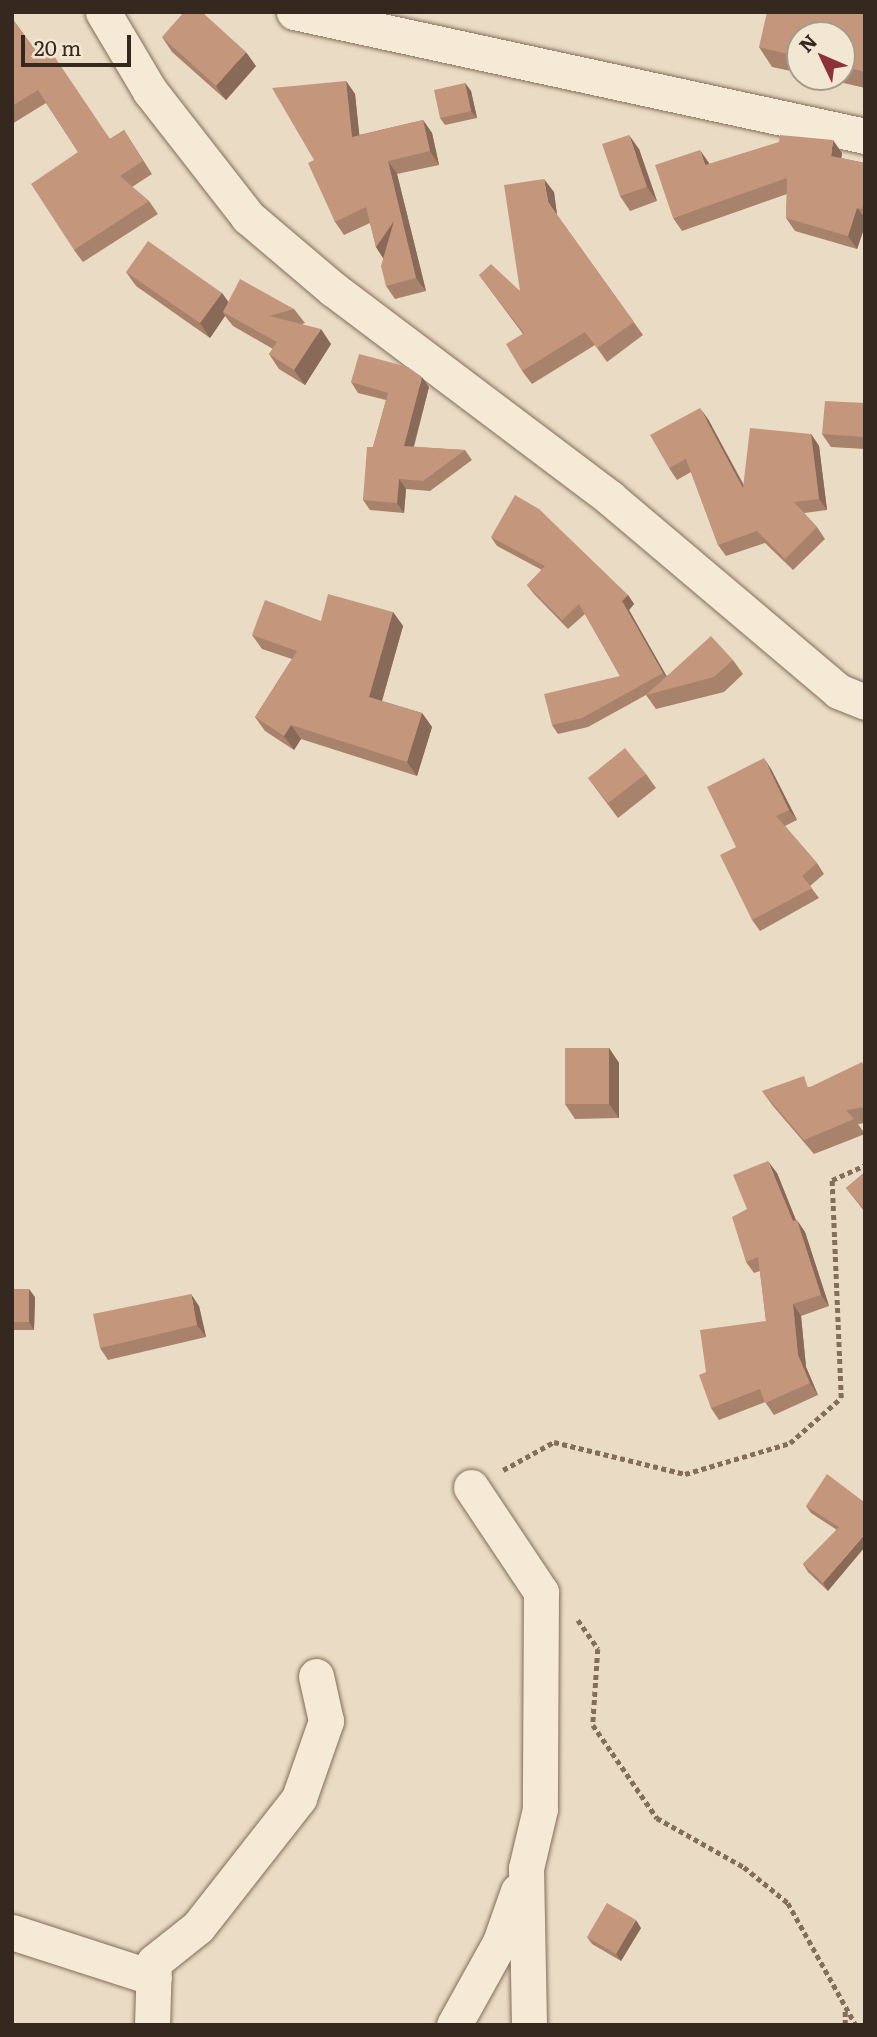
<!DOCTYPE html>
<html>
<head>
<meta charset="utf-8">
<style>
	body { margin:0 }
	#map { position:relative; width:877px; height:2037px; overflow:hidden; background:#eadcc4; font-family:Literata,serif }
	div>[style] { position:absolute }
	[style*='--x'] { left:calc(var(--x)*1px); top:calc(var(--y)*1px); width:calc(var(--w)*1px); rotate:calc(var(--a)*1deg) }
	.path>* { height:4.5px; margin-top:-2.25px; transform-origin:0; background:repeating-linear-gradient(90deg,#836e5c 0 5px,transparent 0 8.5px) }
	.roads { filter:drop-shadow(0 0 2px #836e5c) drop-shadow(0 0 2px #836e5c) }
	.street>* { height:35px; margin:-17.5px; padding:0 17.5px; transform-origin:17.5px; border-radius:17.5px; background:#f5ead6 }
	.wall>* { inset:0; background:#a9826c }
	.shaded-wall>* { inset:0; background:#896a58 }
	.building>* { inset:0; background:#c4977d }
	span { translate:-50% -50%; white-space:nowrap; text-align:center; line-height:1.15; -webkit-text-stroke:7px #f2e7d3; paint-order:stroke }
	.frame { position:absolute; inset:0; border:14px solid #34281f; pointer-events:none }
	.north { position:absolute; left:786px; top:21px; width:70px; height:70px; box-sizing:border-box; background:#f2e7d3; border:2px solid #a69b8b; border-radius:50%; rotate:314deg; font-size:19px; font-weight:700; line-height:28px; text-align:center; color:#34281f }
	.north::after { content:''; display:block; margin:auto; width:24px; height:32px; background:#8c3237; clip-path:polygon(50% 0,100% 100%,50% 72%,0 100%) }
	.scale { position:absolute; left:21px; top:35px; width:110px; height:32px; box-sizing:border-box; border:4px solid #34281f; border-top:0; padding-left:9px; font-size:21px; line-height:24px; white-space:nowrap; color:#34281f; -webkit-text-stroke:5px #f2e7d3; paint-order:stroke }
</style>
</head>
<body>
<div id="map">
	<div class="path">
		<div style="--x:503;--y:1470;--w:58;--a:-28.8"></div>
		<div style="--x:554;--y:1442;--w:135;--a:13.7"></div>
		<div style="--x:685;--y:1474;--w:109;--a:-16.4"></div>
		<div style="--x:790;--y:1443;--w:68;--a:-41.4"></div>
		<div style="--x:841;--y:1398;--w:218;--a:-92.4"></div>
		<div style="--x:832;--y:1180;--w:36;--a:-24"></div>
		<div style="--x:578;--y:1620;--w:35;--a:55"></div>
		<div style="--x:598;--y:1649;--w:76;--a:93.8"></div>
		<div style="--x:593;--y:1725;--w:113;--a:55.5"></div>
		<div style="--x:657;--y:1818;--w:100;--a:29.4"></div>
		<div style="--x:744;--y:1867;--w:57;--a:39.3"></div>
		<div style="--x:788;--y:1903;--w:140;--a:60.9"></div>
		<div style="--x:845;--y:2025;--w:15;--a:-90"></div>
	</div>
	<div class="roads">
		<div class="street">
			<div style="--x:103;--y:12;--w:92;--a:59.3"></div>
			<div style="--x:150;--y:91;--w:160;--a:52.1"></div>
			<div style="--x:248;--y:217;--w:111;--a:40.3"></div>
			<div style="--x:333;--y:289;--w:347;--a:37"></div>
			<div style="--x:610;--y:498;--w:299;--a:40.2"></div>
			<div style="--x:838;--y:691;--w:29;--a:22"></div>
			<div style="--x:294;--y:12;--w:584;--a:12.25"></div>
			<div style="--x:471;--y:1487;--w:126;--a:56.3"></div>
			<div style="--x:541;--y:1592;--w:217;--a:90.3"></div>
			<div style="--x:540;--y:1809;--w:61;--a:103.3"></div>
			<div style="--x:526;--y:1868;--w:157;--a:88.9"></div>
			<div style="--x:12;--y:1932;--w:149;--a:17.9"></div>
			<div style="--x:152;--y:2025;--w:63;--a:-88.2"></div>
			<div style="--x:154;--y:1962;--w:56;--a:-38.5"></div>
			<div style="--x:198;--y:1927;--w:164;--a:-51.9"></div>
			<div style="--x:299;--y:1798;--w:82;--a:-70.7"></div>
			<div style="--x:326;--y:1721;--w:46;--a:-102.5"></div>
			<div style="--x:454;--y:2025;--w:95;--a:-61"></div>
			<div style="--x:500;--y:1942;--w:54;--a:-70.6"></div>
		</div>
	</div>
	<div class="wall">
		<div style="clip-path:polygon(865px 12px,865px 88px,818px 77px,842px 77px,842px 35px,800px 35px,800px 73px,772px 67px,759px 47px)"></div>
		<div style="clip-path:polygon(12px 18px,41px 58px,110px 139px,124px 130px,152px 174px,132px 187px,149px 201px,158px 214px,83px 262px,74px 250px,78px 152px,46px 103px,12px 124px)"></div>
		<div style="clip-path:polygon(162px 37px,256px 66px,226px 100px,172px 52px)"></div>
		<div style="clip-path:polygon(346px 81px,355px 94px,359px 135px,423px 120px,432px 133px,439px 165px,397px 174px,426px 291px,395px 299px,386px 286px,383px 258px,376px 247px,370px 223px,344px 235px,335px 222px,314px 160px)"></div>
		<div style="clip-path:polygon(465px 83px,471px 91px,477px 118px,445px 125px,440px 118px)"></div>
		<div style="clip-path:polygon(639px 149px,657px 201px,630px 211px,620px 196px)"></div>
		<div style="clip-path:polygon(842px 153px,841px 158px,865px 163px,865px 226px,857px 249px,795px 231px,786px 218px,787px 194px,682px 231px,673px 218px)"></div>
		<div style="clip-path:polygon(554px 192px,557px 215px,643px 335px,607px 362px,595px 345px,532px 384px,522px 371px,523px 334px,479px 275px,520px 291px)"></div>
		<div style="clip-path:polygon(126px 272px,222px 293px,228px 302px,294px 309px,305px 323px,302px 324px,331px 344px,305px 385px,279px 369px,269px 354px,273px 349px,233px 326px,225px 316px,210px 338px,136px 286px)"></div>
		<div style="clip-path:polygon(351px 382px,429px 387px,414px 447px,465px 450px,472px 460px,430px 491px,406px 489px,404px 513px,370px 510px,363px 500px,373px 447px,386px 400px,358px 393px)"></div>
		<div style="clip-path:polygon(865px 403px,865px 449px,831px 447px,822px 434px)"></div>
		<div style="clip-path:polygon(708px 419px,744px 485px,811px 434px,819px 446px,827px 510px,804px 513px,817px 527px,825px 539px,793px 570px,765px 543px,726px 556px,718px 545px,691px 472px,677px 480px,669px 468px)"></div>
		<div style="clip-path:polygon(491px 537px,628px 595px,634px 604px,629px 610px,666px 676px,733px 660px,743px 674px,724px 692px,656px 709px,646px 695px,588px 727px,558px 734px,552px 725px,620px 676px,585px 614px,568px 629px,534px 594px,527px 585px,542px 570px,497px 546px)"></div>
		<div style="clip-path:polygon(393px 612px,403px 626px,382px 701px,422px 713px,432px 727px,417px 776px,301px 739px,294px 750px,265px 731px,255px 717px,292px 659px,262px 649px,252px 635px,321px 621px)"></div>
		<div style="clip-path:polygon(771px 769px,797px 820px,785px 826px,817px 863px,824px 874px,810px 886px,819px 898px,760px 931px,752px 920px,736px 847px)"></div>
		<div style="clip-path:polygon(646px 774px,656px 788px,618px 818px,588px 778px)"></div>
		<div style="clip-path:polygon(609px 1048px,619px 1063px,619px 1118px,575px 1119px,565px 1104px)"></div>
		<div style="clip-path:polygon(865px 1066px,865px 1123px,858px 1124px,865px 1134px,814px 1154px,773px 1106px,762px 1091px,811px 1087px)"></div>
		<div style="clip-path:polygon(865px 1172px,865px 1212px,846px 1188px)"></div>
		<div style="clip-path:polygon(777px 1173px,796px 1220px,805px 1232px,829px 1306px,801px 1316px,806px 1367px,818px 1395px,774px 1415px,765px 1402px,719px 1420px,711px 1408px,706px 1372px,766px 1321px,760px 1271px,754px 1273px,746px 1262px,747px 1209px)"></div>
		<div style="clip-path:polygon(12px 1289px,35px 1297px,34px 1330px,12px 1330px)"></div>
		<div style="clip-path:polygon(199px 1306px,206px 1337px,108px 1360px,100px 1348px)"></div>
		<div style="clip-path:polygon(864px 1502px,828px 1591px,808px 1572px,803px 1564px,837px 1530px,811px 1513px,806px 1506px)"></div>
		<div style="clip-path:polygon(641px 1928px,621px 1961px,592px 1944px,587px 1937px)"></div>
	</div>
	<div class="shaded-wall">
		<div style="clip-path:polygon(246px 52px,256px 66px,226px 100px,216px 86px)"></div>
		<div style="clip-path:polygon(346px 81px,355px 94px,361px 150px,352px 137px)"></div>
		<div style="clip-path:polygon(465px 83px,471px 91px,477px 118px,471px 111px)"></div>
		<div style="clip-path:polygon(423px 120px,432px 133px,439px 165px,430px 151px)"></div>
		<div style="clip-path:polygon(629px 135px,639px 149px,657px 201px,647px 187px)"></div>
		<div style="clip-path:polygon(833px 140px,842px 153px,840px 169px,831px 156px)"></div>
		<div style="clip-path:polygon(700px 150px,709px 163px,714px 178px,705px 165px)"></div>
		<div style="clip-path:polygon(388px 161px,397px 174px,426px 291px,416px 278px)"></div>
		<div style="clip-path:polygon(544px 179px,554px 192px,557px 215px,548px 202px)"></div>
		<div style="clip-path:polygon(857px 208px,865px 218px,865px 226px,857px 249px,848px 236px)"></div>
		<div style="clip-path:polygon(394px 221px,385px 261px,376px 247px)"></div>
		<div style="clip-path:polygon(222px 293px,232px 307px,223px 312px,225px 316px,210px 338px,200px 323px)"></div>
		<div style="clip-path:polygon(321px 329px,331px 344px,305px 385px,294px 370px)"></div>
		<div style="clip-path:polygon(422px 377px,429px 387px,411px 456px,404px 446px)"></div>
		<div style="clip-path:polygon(700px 408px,708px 419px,751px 500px,743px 488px)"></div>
		<div style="clip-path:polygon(811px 434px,819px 446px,827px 510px,819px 499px)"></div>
		<div style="clip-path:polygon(399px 479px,406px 489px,404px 513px,397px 503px)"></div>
		<div style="clip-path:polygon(628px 595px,634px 604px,629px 610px,670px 682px,663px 673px,622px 601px)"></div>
		<div style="clip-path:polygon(393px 612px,403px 626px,379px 711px,369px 697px)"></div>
		<div style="clip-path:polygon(422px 713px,432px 727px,417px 776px,407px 762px)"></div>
		<div style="clip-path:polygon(291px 725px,301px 739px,294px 750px,284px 736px)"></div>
		<div style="clip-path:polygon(764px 758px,771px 769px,797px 820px,789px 810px)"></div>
		<div style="clip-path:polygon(609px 1048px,619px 1063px,619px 1118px,609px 1104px)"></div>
		<div style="clip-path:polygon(768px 1161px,777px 1173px,801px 1233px,793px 1221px)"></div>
		<div style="clip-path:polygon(797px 1220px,805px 1232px,829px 1306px,821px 1295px)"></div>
		<div style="clip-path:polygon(29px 1289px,35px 1297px,34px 1330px,29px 1322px)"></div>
		<div style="clip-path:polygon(191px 1294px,199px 1306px,206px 1337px,197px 1325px)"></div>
		<div style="clip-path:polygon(793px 1304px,801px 1316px,806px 1367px,818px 1395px,810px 1383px,798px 1355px)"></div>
		<div style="clip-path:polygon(865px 1534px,865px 1547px,828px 1591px,823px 1583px)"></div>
		<div style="clip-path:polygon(636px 1920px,641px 1928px,621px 1961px,616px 1954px)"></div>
	</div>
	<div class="building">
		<div style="clip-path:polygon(184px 12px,202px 12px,246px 52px,216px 86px,162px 37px)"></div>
		<div style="clip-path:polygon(767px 12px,865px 12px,865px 72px,842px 66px,842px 35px,800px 35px,800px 57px,759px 47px)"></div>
		<div style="clip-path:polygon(12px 18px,41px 58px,50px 50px,110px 139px,124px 130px,143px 161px,120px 176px,149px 201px,74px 250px,31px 184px,78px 152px,38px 90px,12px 106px)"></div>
		<div style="clip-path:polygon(346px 81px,352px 137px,423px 120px,430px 151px,388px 161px,416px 278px,386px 286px,381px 266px,394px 221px,376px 247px,366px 207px,335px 222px,308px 163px,314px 160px,272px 88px)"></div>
		<div style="clip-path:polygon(465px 83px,471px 111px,440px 118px,434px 90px)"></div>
		<div style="clip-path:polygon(629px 135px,647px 187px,620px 196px,602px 144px)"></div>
		<div style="clip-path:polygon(780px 135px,833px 140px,831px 156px,865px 163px,865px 197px,862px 209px,857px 208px,848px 236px,786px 218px,787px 178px,673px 218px,655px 165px,700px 150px,705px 165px,779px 142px)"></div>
		<div style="clip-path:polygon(544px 179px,548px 202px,634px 322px,597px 348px,585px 332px,522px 371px,506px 344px,524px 333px,479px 275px,491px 264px,520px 291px,504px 185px)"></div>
		<div style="clip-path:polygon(148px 241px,222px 293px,200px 323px,126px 272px)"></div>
		<div style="clip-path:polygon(240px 279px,294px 309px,269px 316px,321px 329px,294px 370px,269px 354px,277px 342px,223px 312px)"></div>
		<div style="clip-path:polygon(359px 354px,408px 367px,422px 377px,404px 446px,465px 450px,423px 481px,399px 479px,397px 503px,363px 500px,367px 447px,373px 447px,388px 393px,351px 382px)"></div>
		<div style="clip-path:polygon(825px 401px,865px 403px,865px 437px,822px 434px)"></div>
		<div style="clip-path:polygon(700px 408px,743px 488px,750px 428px,811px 434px,819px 499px,794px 502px,817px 527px,785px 559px,757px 531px,718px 545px,686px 459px,669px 468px,650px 435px)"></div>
		<div style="clip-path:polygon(515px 495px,539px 509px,628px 595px,622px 601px,663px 673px,582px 718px,552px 725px,544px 694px,620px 676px,579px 604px,562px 620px,527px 585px,545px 566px,491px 537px)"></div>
		<div style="clip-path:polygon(328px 594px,393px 612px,369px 697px,422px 713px,407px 762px,291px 725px,284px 736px,255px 717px,297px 651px,252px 635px,265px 600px,321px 621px)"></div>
		<div style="clip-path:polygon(711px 636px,733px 660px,714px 677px,646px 695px)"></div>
		<div style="clip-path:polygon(625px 748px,646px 774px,608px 803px,588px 778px)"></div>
		<div style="clip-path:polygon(764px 758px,789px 810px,776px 816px,817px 863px,802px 876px,812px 888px,752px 920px,720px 855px,736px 847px,707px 787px)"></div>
		<div style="clip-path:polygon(565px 1048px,609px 1048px,609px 1104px,565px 1104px)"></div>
		<div style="clip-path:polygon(862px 1062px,865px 1068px,865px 1107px,846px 1110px,854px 1119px,804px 1140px,762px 1091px,804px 1076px,808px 1088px)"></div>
		<div style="clip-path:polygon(768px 1161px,793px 1221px,797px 1220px,821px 1295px,793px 1304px,798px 1355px,810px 1383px,765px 1403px,760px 1389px,711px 1408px,699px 1375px,706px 1372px,700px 1330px,766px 1321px,758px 1257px,746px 1262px,732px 1217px,747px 1209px,733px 1175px)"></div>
		<div style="clip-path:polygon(865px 1172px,865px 1210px,846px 1188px)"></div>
		<div style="clip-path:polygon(12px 1289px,29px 1289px,29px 1322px,12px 1322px)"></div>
		<div style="clip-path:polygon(191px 1294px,197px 1325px,100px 1348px,93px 1314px)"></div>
		<div style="clip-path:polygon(827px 1474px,864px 1502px,865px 1501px,865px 1534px,823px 1583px,803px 1564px,839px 1527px,806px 1506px)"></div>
		<div style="clip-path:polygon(607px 1903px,636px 1920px,616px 1954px,587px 1937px)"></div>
	</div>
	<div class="frame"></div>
	<div class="north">N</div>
	<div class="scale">20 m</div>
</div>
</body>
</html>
